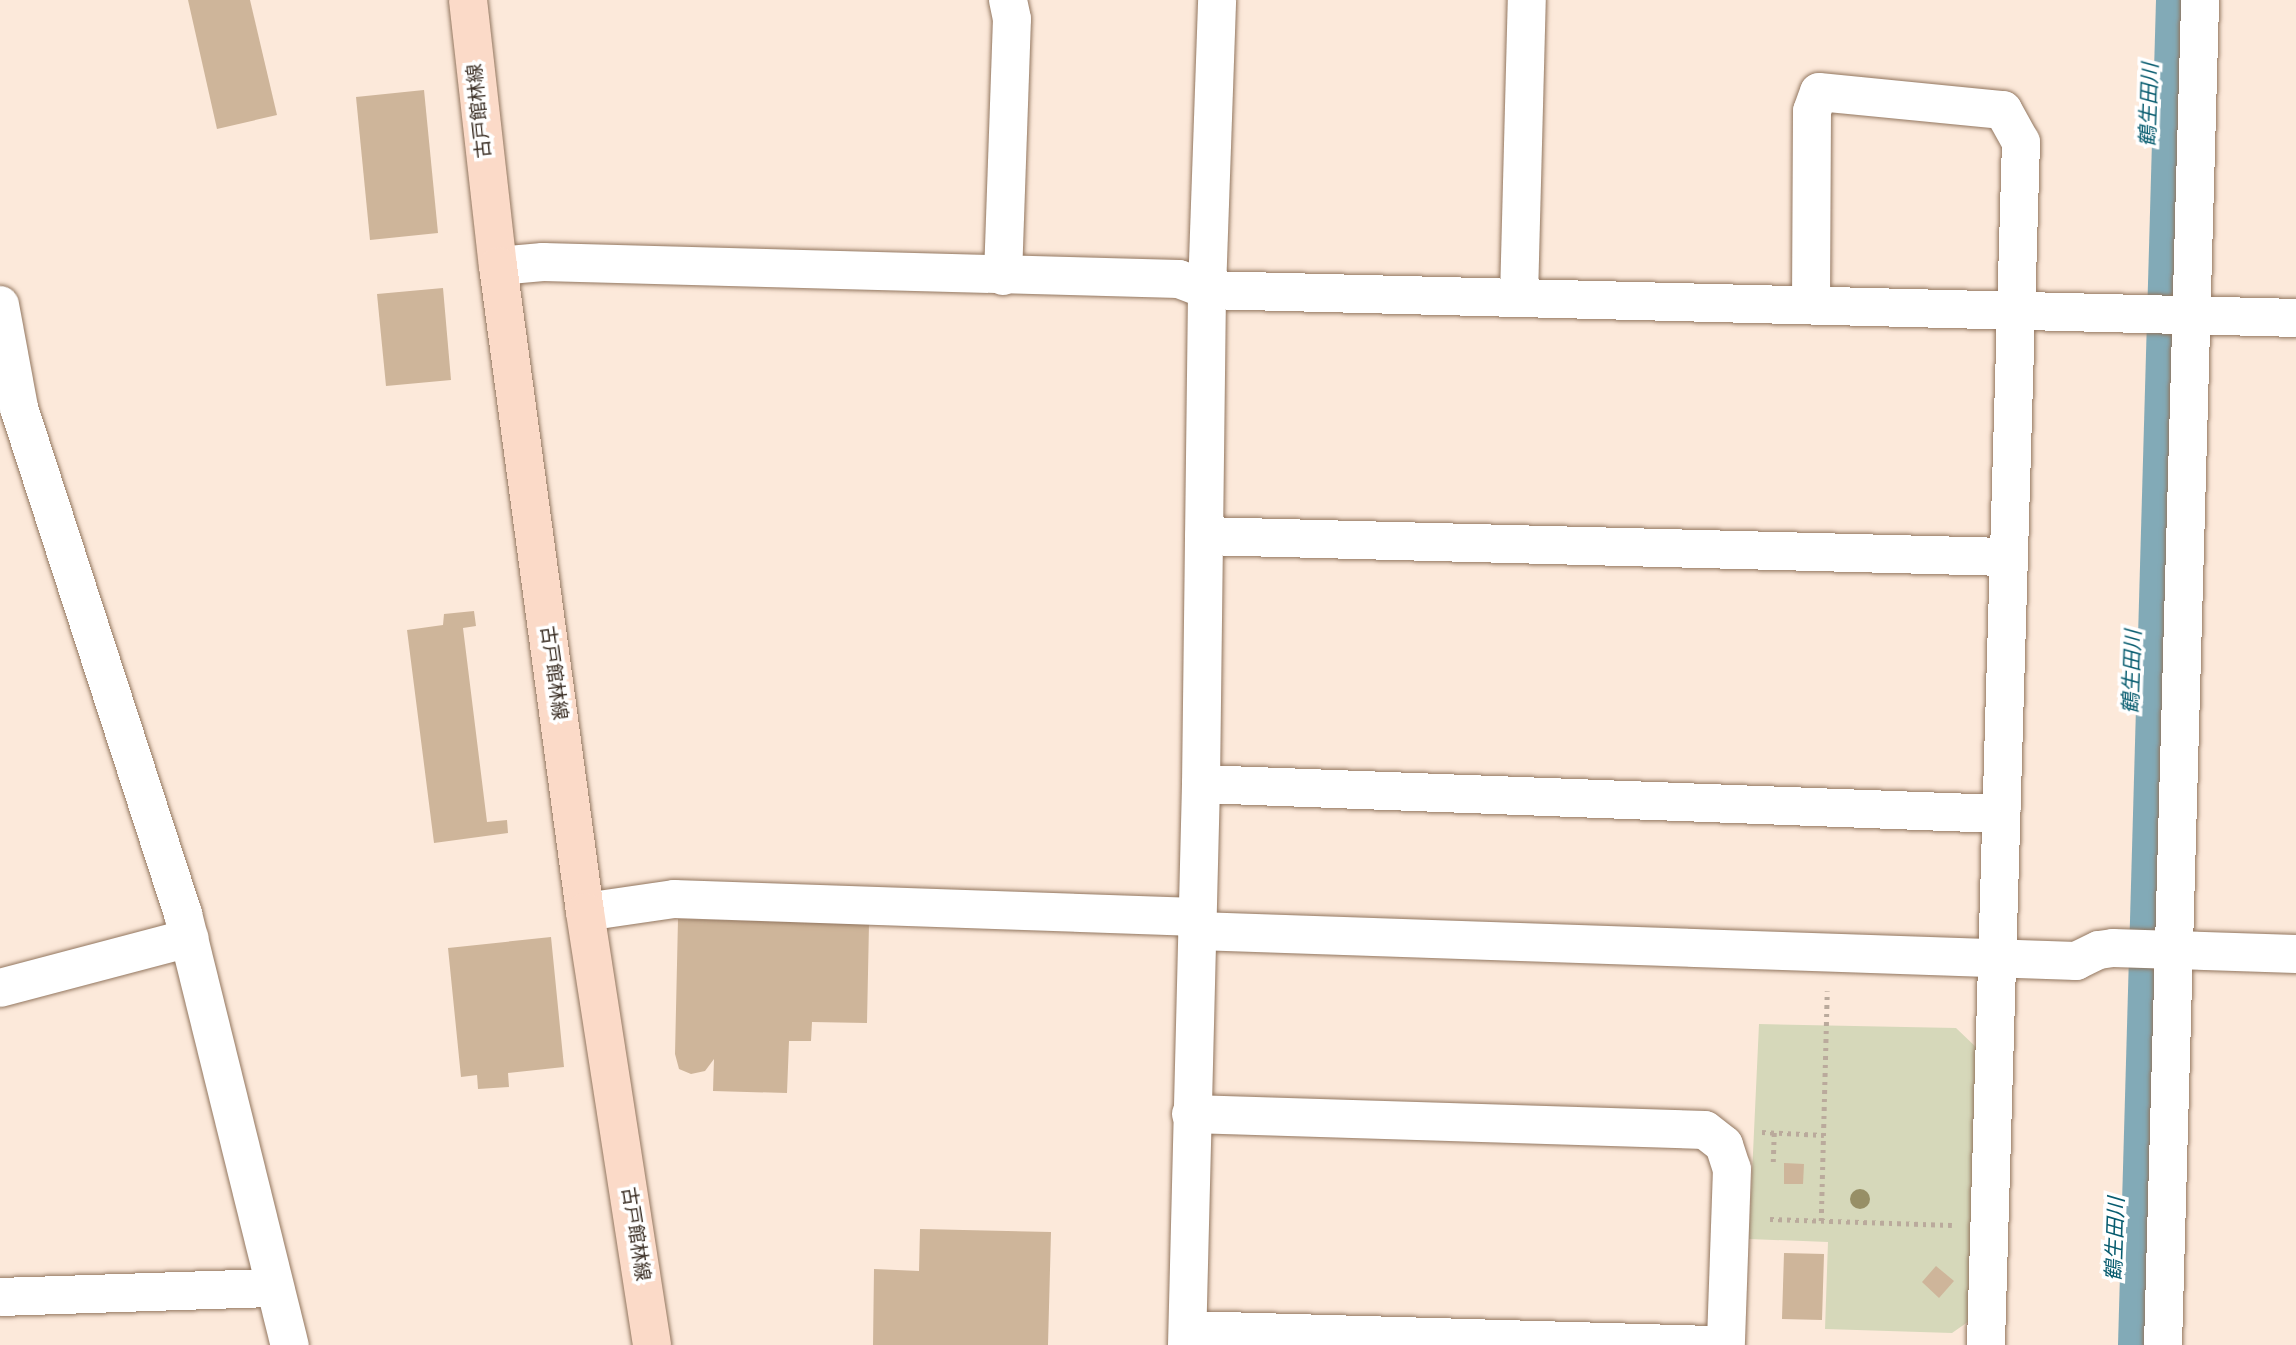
<!DOCTYPE html>
<html>
<head>
<meta charset="utf-8">
<style>
	body { margin:0 }
	#map { position:relative; width:2296px; height:1345px; overflow:hidden; background:#fce9da; font-family:"Varela Round","Noto Sans JP",sans-serif }
	div>[style] { position:absolute }
	[style*='--x'] { left:calc(var(--x)*1px); top:calc(var(--y)*1px); width:calc(var(--w)*1px); rotate:calc(var(--a)*1deg) }
	.green>* { inset:0; background:#d6d8ba }
	.water>* { inset:0; background:#82aab7 }
	.building>* { inset:0; background:#ceb59a }
	.path>* { height:4.5px; margin-top:-2.25px; transform-origin:0; background:repeating-linear-gradient(90deg,#baaa9c 0 3.5px,transparent 0 8.5px) }
	.roads { filter:drop-shadow(0 0 2px #92765f) drop-shadow(0 0 2px #92765f) }
	.minor>* { height:38px; margin:-19px; padding:0 19px; transform-origin:19px; border-radius:19px; background:#fff }
	.major>* { height:38px; margin:-19px; padding:0 19px; transform-origin:19px; border-radius:19px; background:#fbdac8 }
	.trees>* { width:20px; height:20px; margin:-10px; border-radius:50%; background:#978f66 }
	span { translate:-50% -50%; white-space:nowrap; text-align:center; line-height:1.15; -webkit-text-stroke:7px #fff; paint-order:stroke }
	.street-label { font-size:19px; color:#3c3026 }
	.water-label { font-size:21px; color:#075c6f; font-style:italic }
</style>
</head>
<body>
<div id="map">
	<div class="green">
		<div style="clip-path:polygon(1759px 1024px,1956px 1028px,1978px 1049px,1972px 1319px,1952px 1333px,1825px 1329px,1828px 1242px,1749px 1239px)"></div>
	</div>
	<div class="water">
		<div style="clip-path:polygon(2156px 0,2184px 0,2146px 1345px,2118px 1345px)"></div>
	</div>
	<div class="building">
		<div style="clip-path:polygon(188px 0,250px 0,277px 115px,217px 129px)"></div>
		<div style="clip-path:polygon(424px 90px,438px 233px,370px 240px,356px 97px)"></div>
		<div style="clip-path:polygon(443px 288px,451px 380px,386px 386px,377px 294px)"></div>
		<div style="clip-path:polygon(474px 611px,476px 626px,463px 628px,487px 822px,507px 820px,508px 833px,434px 843px,407px 630px,443px 625px,444px 614px)"></div>
		<div style="clip-path:polygon(678px 919px,869px 924px,867px 1023px,812px 1022px,811px 1041px,789px 1041px,787px 1093px,713px 1091px,714px 1059px,705px 1071px,691px 1074px,679px 1069px,675px 1054px)"></div>
		<div style="clip-path:polygon(551px 937px,564px 1067px,508px 1073px,509px 1087px,478px 1089px,477px 1075px,461px 1077px,448px 948px)"></div>
		<div style="clip-path:polygon(1784px 1163px,1804px 1164px,1803px 1184px,1784px 1184px)"></div>
		<div style="clip-path:polygon(920px 1229px,1051px 1232px,1048px 1345px,873px 1345px,874px 1269px,919px 1271px)"></div>
		<div style="clip-path:polygon(1784px 1253px,1824px 1254px,1822px 1320px,1782px 1319px)"></div>
		<div style="clip-path:polygon(1936px 1266px,1954px 1281px,1939px 1298px,1922px 1282px)"></div>
	</div>
	<div class="path">
		<div style="--x:1762;--y:1132;--w:62;--a:2.8"></div>
		<div style="--x:1773;--y:1162;--w:30;--a:-88"></div>
		<div style="--x:1770;--y:1219;--w:182;--a:1.9"></div>
		<div style="--x:1821;--y:1221;--w:230;--a:-88.5"></div>
	</div>
	<div class="roads">
		<div class="minor">
			<div style="--x:498;--y:266;--w:45;--a:-5.1"></div>
			<div style="--x:543;--y:262;--w:636;--a:1.53"></div>
			<div style="--x:1179;--y:279;--w:30;--a:21"></div>
			<div style="--x:1207;--y:290;--w:1089;--a:1.47"></div>
			<div style="--x:1003;--y:276;--w:257;--a:-88"></div>
			<div style="--x:1012;--y:19;--w:19;--a:-102"></div>
			<div style="--x:1519;--y:297;--w:297;--a:-88.5"></div>
			<div style="--x:1811;--y:304;--w:193;--a:-89.7"></div>
			<div style="--x:1812;--y:111;--w:20;--a:-70"></div>
			<div style="--x:1819;--y:92;--w:185;--a:5.6"></div>
			<div style="--x:2003;--y:110;--w:37;--a:61"></div>
			<div style="--x:2021;--y:142;--w:1204;--a:91.67"></div>
			<div style="--x:0;--y:305;--w:105;--a:79.5"></div>
			<div style="--x:19;--y:408;--w:532;--a:72.04"></div>
			<div style="--x:183;--y:914;--w:444;--a:76.1"></div>
			<div style="--x:1204;--y:536;--w:803;--a:1.5"></div>
			<div style="--x:1201;--y:784;--w:801;--a:2.15"></div>
			<div style="--x:585;--y:912;--w:90;--a:-8.3"></div>
			<div style="--x:674;--y:899;--w:523;--a:1.97"></div>
			<div style="--x:1197;--y:931;--w:880;--a:1.95"></div>
			<div style="--x:2076;--y:961;--w:25;--a:-26"></div>
			<div style="--x:2099;--y:950;--w:14;--a:-8"></div>
			<div style="--x:2113;--y:948;--w:183;--a:1.9"></div>
			<div style="--x:0;--y:988;--w:196;--a:-14.8"></div>
			<div style="--x:1191;--y:1114;--w:514;--a:1.78"></div>
			<div style="--x:1705;--y:1130;--w:24;--a:38"></div>
			<div style="--x:1724;--y:1145;--w:25;--a:72"></div>
			<div style="--x:1732;--y:1169;--w:176;--a:92"></div>
			<div style="--x:0;--y:1297;--w:274;--a:-1.9"></div>
			<div style="--x:1188;--y:1330;--w:525;--a:1.64"></div>
			<div style="--x:1187;--y:1345;--w:561;--a:-88.57"></div>
			<div style="--x:1201;--y:784;--w:494;--a:-89.3"></div>
			<div style="--x:1207;--y:290;--w:290;--a:-88"></div>
			<div style="--x:2163;--y:1345;--w:1346;--a:-88.42"></div>
		</div>
		<div class="major">
			<div style="--x:468;--y:0;--w:268;--a:83.6"></div>
			<div style="--x:498;--y:266;--w:652;--a:82.33"></div>
			<div style="--x:585;--y:912;--w:438;--a:81.2"></div>
		</div>
	</div>
	<div class="trees">
		<div style="left:1860px;top:1199px"></div>
	</div>
	<div class="street-label">
		<span style="left:480px;top:111px;rotate:-96deg">古戸館林線</span>
		<span style="left:553px;top:673px;rotate:82deg">古戸館林線</span>
		<span style="left:635px;top:1234px;rotate:81deg">古戸館林線</span>
	</div>
	<div class="water-label">
		<span style="left:2150px;top:105px;rotate:-88deg">鶴生田川</span>
		<span style="left:2133px;top:672px;rotate:-88deg">鶴生田川</span>
		<span style="left:2116px;top:1239px;rotate:-88deg">鶴生田川</span>
	</div>
</div>
</body>
</html>
